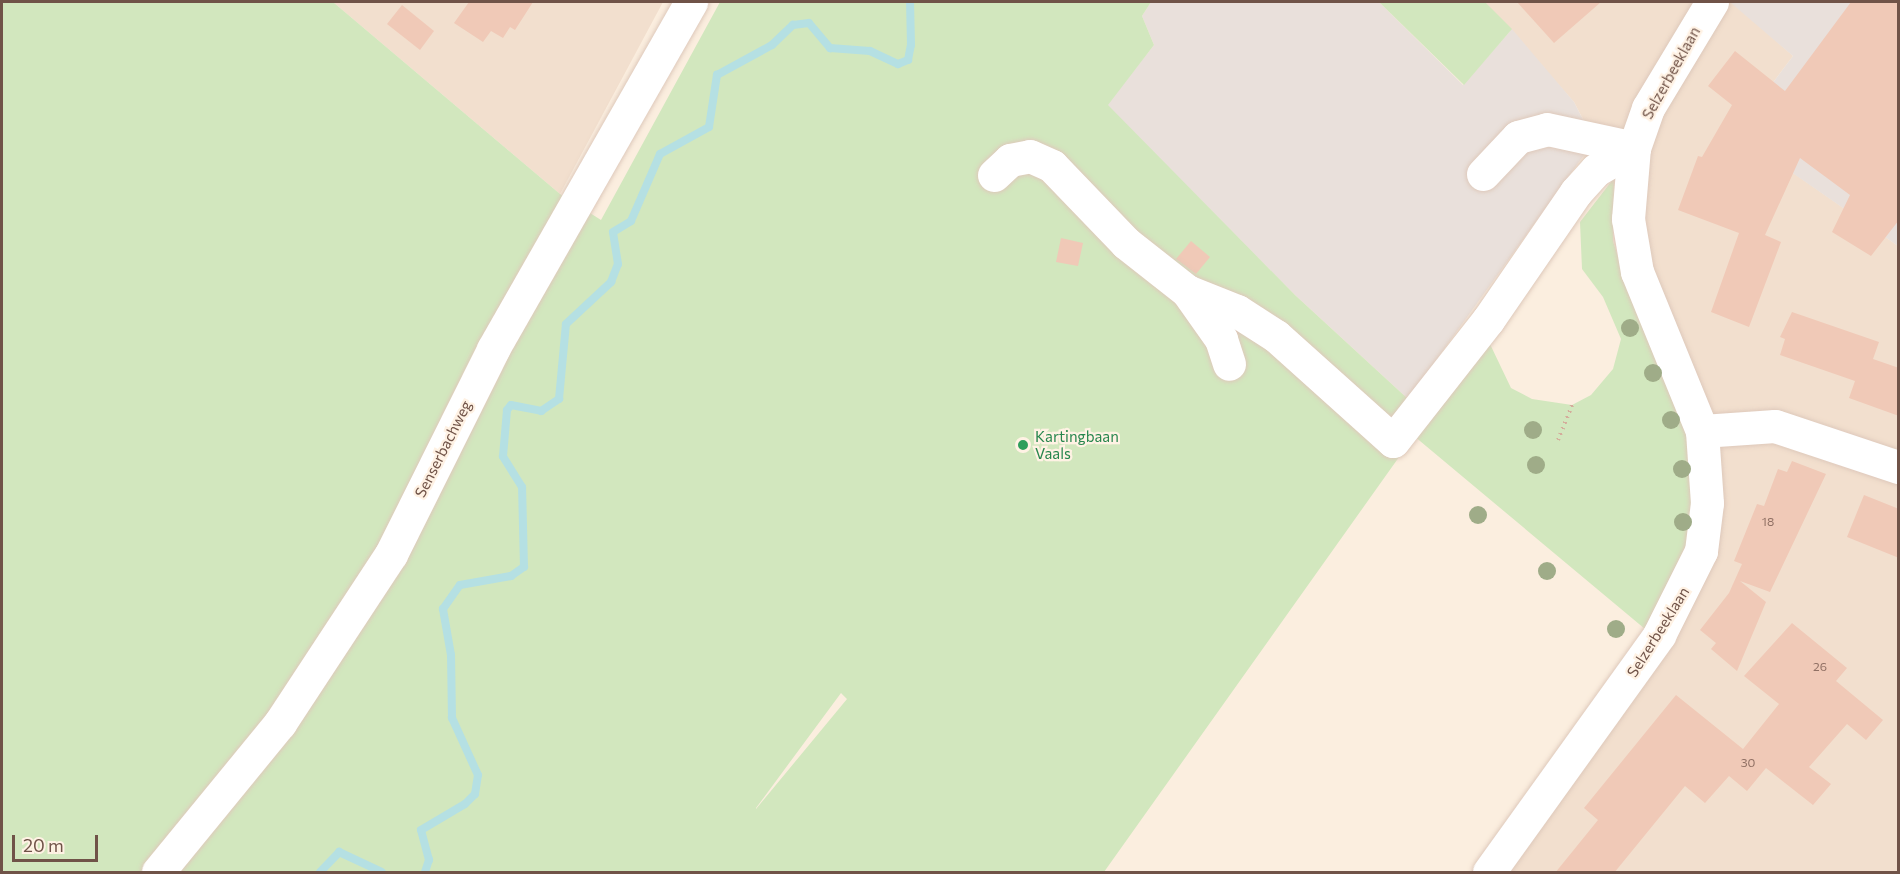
<!DOCTYPE html>
<html>
<head>
<meta charset="utf-8">
<style>
	body { margin:0 }
	#map { position:relative; width:1900px; height:874px; overflow:hidden; background:#fbeedf; font-family:Commissioner,sans-serif }
	div>[style] { position:absolute }
	[style*='--x'] { left:calc(var(--x)*1px); top:calc(var(--y)*1px); width:calc(var(--w)*1px); rotate:calc(var(--a)*1deg) }
	.residential>* { inset:0; background:#f2dfce }
	.industrial>* { inset:0; background:#e9e0db }
	.green>* { inset:0; background:#d2e7be }
	.stream>* { height:8px; margin:-4px; padding:0 4px; transform-origin:4px; border-radius:4px; background:#b5e0e3 }
	.building>* { inset:0; background:#f0c9b7 }
	.path>* { height:4px; margin-top:-2px; transform-origin:0; background:repeating-linear-gradient(90deg,#d4ac9b 0 1.5px,transparent 0 6px) }
	.roads { filter:drop-shadow(0 0 2px #dec9bb) drop-shadow(0 0 2px #dec9bb) }
	.minor>* { height:33px; margin:-16.5px; padding:0 16.5px; transform-origin:16.5px; border-radius:16.5px; background:#fff }
	.trees>* { width:18px; height:18px; margin:-9px; border-radius:50%; background:#9fac88 }
	.dots>* { width:16px; height:16px; translate:-50% -50%; box-sizing:border-box; border:3px solid #fff2e4; border-radius:50% }
	span { translate:-50% -50%; white-space:nowrap; text-align:center; line-height:1.15; -webkit-text-stroke:4.5px #fff2e4; paint-order:stroke }
	.number-label { font-size:12px; color:#907064 }
	.number-label span { -webkit-text-stroke-width:0 }
	.street-label { font-size:15px; color:#705348 }
	.leisure-label { font-size:15px; color:#27864d }
	.left { translate:0 -50%; text-align:left }
	.frame { position:absolute; inset:0; border:3px solid #705348; pointer-events:none }
	.scale { position:absolute; left:12px; top:835px; width:86px; height:27px; box-sizing:border-box; border:3px solid #705348; border-top:0; padding-left:8px; font-size:18px; line-height:21px; white-space:nowrap; color:#705348; -webkit-text-stroke:4px #fff2e4; paint-order:stroke }
</style>
</head>
<body>
<div id="map">
	<div class="residential">
		<div style="clip-path:polygon(333px 2px,663px 2px,560px 194px)"></div>
		<div style="clip-path:polygon(1485px 2px,1732px 2px,1793px 56px,1759px 101px,1763px 152px,1898px 246px,1898px 872px,1471px 872px,1663px 603px,1632px 302px,1613px 241px,1614px 178px,1574px 102px)"></div>
	</div>
	<div class="industrial">
		<div style="clip-path:polygon(1151px 2px,1379px 2px,1463px 85px,1512px 29px,1574px 102px,1594px 141px,1408px 399px,1295px 295px,1107px 105px,1154px 45px,1142px 16px)"></div>
		<div style="clip-path:polygon(1898px 2px,1898px 246px,1762px 152px,1759px 101px,1793px 56px,1731px 3px)"></div>
	</div>
	<div class="green">
		<div style="clip-path:polygon(evenodd,2px 2px,333px 2px,560px 194px,601px 220px,720px 2px,1151px 2px,1142px 16px,1154px 45px,1108px 105px,1295px 295px,1408px 399px,1489px 342px,1511px 388px,1532px 399px,1572px 405px,1591px 395px,1613px 369px,1621px 339px,1603px 297px,1582px 269px,1580px 222px,1614px 178px,1613px 241px,1632px 302px,1679px 398px,1693px 465px,1691px 535px,1645px 629px,1414px 436px,1104px 872px,2px 872px,2px 2px,841px 693px,847px 699px,756px 809px,756px 808px,841px 693px)"></div>
		<div style="clip-path:polygon(1379px 2px,1485px 2px,1512px 29px,1464px 85px)"></div>
	</div>
	<div class="stream">
		<div style="--x:320;--y:872;--w:28;--a:-46"></div>
		<div style="--x:339;--y:852;--w:47;--a:24.9"></div>
		<div style="--x:425;--y:872;--w:13;--a:-72"></div>
		<div style="--x:429;--y:860;--w:31;--a:-105"></div>
		<div style="--x:421;--y:830;--w:51;--a:-30.6"></div>
		<div style="--x:465;--y:804;--w:14;--a:-45"></div>
		<div style="--x:475;--y:794;--w:19;--a:-81"></div>
		<div style="--x:478;--y:775;--w:63;--a:-114.5"></div>
		<div style="--x:452;--y:718;--w:63;--a:-90.9"></div>
		<div style="--x:451;--y:655;--w:47;--a:-99.9"></div>
		<div style="--x:443;--y:609;--w:29;--a:-55"></div>
		<div style="--x:460;--y:585;--w:52;--a:-10"></div>
		<div style="--x:511;--y:576;--w:16;--a:-35"></div>
		<div style="--x:524;--y:567;--w:80;--a:-91.4"></div>
		<div style="--x:522;--y:487;--w:36;--a:-122"></div>
		<div style="--x:503;--y:456;--w:46;--a:-85"></div>
		<div style="--x:507;--y:410;--w:6;--a:-51"></div>
		<div style="--x:511;--y:405;--w:31;--a:11"></div>
		<div style="--x:541;--y:411;--w:22;--a:-34"></div>
		<div style="--x:559;--y:399;--w:75;--a:-84.7"></div>
		<div style="--x:566;--y:324;--w:62;--a:-43"></div>
		<div style="--x:611;--y:282;--w:19;--a:-69"></div>
		<div style="--x:618;--y:264;--w:32;--a:-99"></div>
		<div style="--x:613;--y:232;--w:21;--a:-31"></div>
		<div style="--x:631;--y:221;--w:73;--a:-66.6"></div>
		<div style="--x:660;--y:154;--w:56;--a:-28.9"></div>
		<div style="--x:709;--y:127;--w:53;--a:-81.3"></div>
		<div style="--x:717;--y:75;--w:63;--a:-28.6"></div>
		<div style="--x:772;--y:45;--w:29;--a:-44"></div>
		<div style="--x:793;--y:25;--w:16;--a:-7"></div>
		<div style="--x:809;--y:23;--w:33;--a:50"></div>
		<div style="--x:830;--y:48;--w:40;--a:4.3"></div>
		<div style="--x:870;--y:51;--w:31;--a:25"></div>
		<div style="--x:898;--y:64;--w:11;--a:-22"></div>
		<div style="--x:908;--y:60;--w:15;--a:-79"></div>
		<div style="--x:911;--y:45;--w:43;--a:-91.3"></div>
	</div>
	<div class="building">
		<div style="clip-path:polygon(469px 2px,533px 2px,515px 30px,510px 27px,503px 38px,491px 31px,483px 42px,454px 23px)"></div>
		<div style="clip-path:polygon(1517px 2px,1601px 2px,1554px 43px)"></div>
		<div style="clip-path:polygon(1851px 2px,1899px 2px,1899px 220px,1871px 256px,1832px 232px,1850px 195px,1800px 158px,1765px 235px,1781px 242px,1749px 327px,1711px 312px,1739px 233px,1678px 210px,1698px 156px,1702px 157px,1732px 105px,1708px 86px,1735px 51px,1785px 91px)"></div>
		<div style="clip-path:polygon(402px 5px,434px 31px,420px 50px,387px 24px)"></div>
		<div style="clip-path:polygon(1061px 238px,1083px 243px,1078px 266px,1056px 262px)"></div>
		<div style="clip-path:polygon(1191px 241px,1210px 257px,1196px 274px,1176px 259px)"></div>
		<div style="clip-path:polygon(1792px 312px,1879px 342px,1873px 359px,1899px 368px,1899px 416px,1849px 398px,1855px 381px,1780px 355px,1785px 339px,1780px 337px)"></div>
		<div style="clip-path:polygon(1792px 461px,1826px 474px,1770px 592px,1740px 581px,1766px 602px,1737px 671px,1711px 649px,1716px 643px,1700px 630px,1729px 593px,1742px 564px,1734px 561px,1757px 504px,1764px 506px,1778px 469px,1787px 472px)"></div>
		<div style="clip-path:polygon(1864px 495px,1899px 509px,1899px 558px,1847px 537px)"></div>
		<div style="clip-path:polygon(1792px 623px,1847px 668px,1836px 681px,1883px 720px,1866px 740px,1847px 724px,1809px 767px,1831px 784px,1813px 805px,1766px 768px,1747px 791px,1729px 776px,1705px 803px,1685px 786px,1614px 873px,1555px 873px,1598px 820px,1584px 808px,1676px 695px,1743px 749px,1779px 704px,1744px 676px)"></div>
	</div>
	<div class="path">
		<div style="--x:1558;--y:440;--w:38;--a:-68"></div>
	</div>
	<div class="roads">
		<div class="minor">
			<div style="--x:1483;--y:174;--w:51;--a:-46.6"></div>
			<div style="--x:1518;--y:137;--w:30;--a:-15"></div>
			<div style="--x:1547;--y:129;--w:89;--a:12.3"></div>
			<div style="--x:994;--y:175;--w:22;--a:-43"></div>
			<div style="--x:1010;--y:160;--w:20;--a:-11"></div>
			<div style="--x:1030;--y:156;--w:24;--a:24"></div>
			<div style="--x:1052;--y:166;--w:107;--a:46.1"></div>
			<div style="--x:1126;--y:243;--w:78;--a:38.2"></div>
			<div style="--x:1187;--y:291;--w:54;--a:21.8"></div>
			<div style="--x:1237;--y:311;--w:46;--a:32.7"></div>
			<div style="--x:1276;--y:336;--w:157;--a:41.9"></div>
			<div style="--x:1393;--y:441;--w:154;--a:-51.9"></div>
			<div style="--x:1488;--y:320;--w:155;--a:-55.5"></div>
			<div style="--x:1576;--y:192;--w:30;--a:-48"></div>
			<div style="--x:1596;--y:170;--w:44;--a:-30.1"></div>
			<div style="--x:1187;--y:291;--w:59;--a:54.7"></div>
			<div style="--x:1221;--y:339;--w:26;--a:72"></div>
			<div style="--x:1702;--y:431;--w:73;--a:-3.9"></div>
			<div style="--x:1775;--y:426;--w:130;--a:18.4"></div>
			<div style="--x:158;--y:872;--w:193;--a:-50.7"></div>
			<div style="--x:280;--y:723;--w:202;--a:-56.7"></div>
			<div style="--x:391;--y:554;--w:229;--a:-63.5"></div>
			<div style="--x:493;--y:349;--w:400;--a:-60.3"></div>
			<div style="--x:1489;--y:872;--w:292;--a:-54.3"></div>
			<div style="--x:1659;--y:635;--w:94;--a:-63.4"></div>
			<div style="--x:1701;--y:551;--w:48;--a:-82.9"></div>
			<div style="--x:1707;--y:503;--w:72;--a:-94"></div>
			<div style="--x:1702;--y:431;--w:172;--a:-112.2"></div>
			<div style="--x:1637;--y:272;--w:54;--a:-99.6"></div>
			<div style="--x:1628;--y:219;--w:71;--a:-85.2"></div>
			<div style="--x:1634;--y:148;--w:42;--a:-70.7"></div>
			<div style="--x:1648;--y:108;--w:124;--a:-58.9"></div>
		</div>
	</div>
	<div class="trees">
		<div style="left:1630px;top:328px"></div>
		<div style="left:1653px;top:373px"></div>
		<div style="left:1671px;top:420px"></div>
		<div style="left:1533px;top:430px"></div>
		<div style="left:1536px;top:465px"></div>
		<div style="left:1682px;top:469px"></div>
		<div style="left:1478px;top:515px"></div>
		<div style="left:1683px;top:522px"></div>
		<div style="left:1547px;top:571px"></div>
		<div style="left:1616px;top:629px"></div>
	</div>
	<div class="dots">
		<div style="left:1023px;top:445px;background:#2e9e5b"></div>
	</div>
	<div class="number-label">
		<span style="left:1768px;top:522px">18</span>
		<span style="left:1820px;top:667px">26</span>
		<span style="left:1748px;top:763px">30</span>
	</div>
	<div class="street-label">
		<span style="left:1671px;top:73px;rotate:-61deg">Selzerbeeklaan</span>
		<span style="left:443px;top:449px;rotate:-63deg">Senserbachweg</span>
		<span style="left:1658px;top:632px;rotate:-58deg">Selzerbeeklaan</span>
	</div>
	<div class="leisure-label">
		<span class="left" style="left:1035px;top:445px">Kartingbaan<br>Vaals</span>
	</div>
	<div class="frame"></div>
	<div class="scale">20 m</div>
</div>
</body>
</html>
